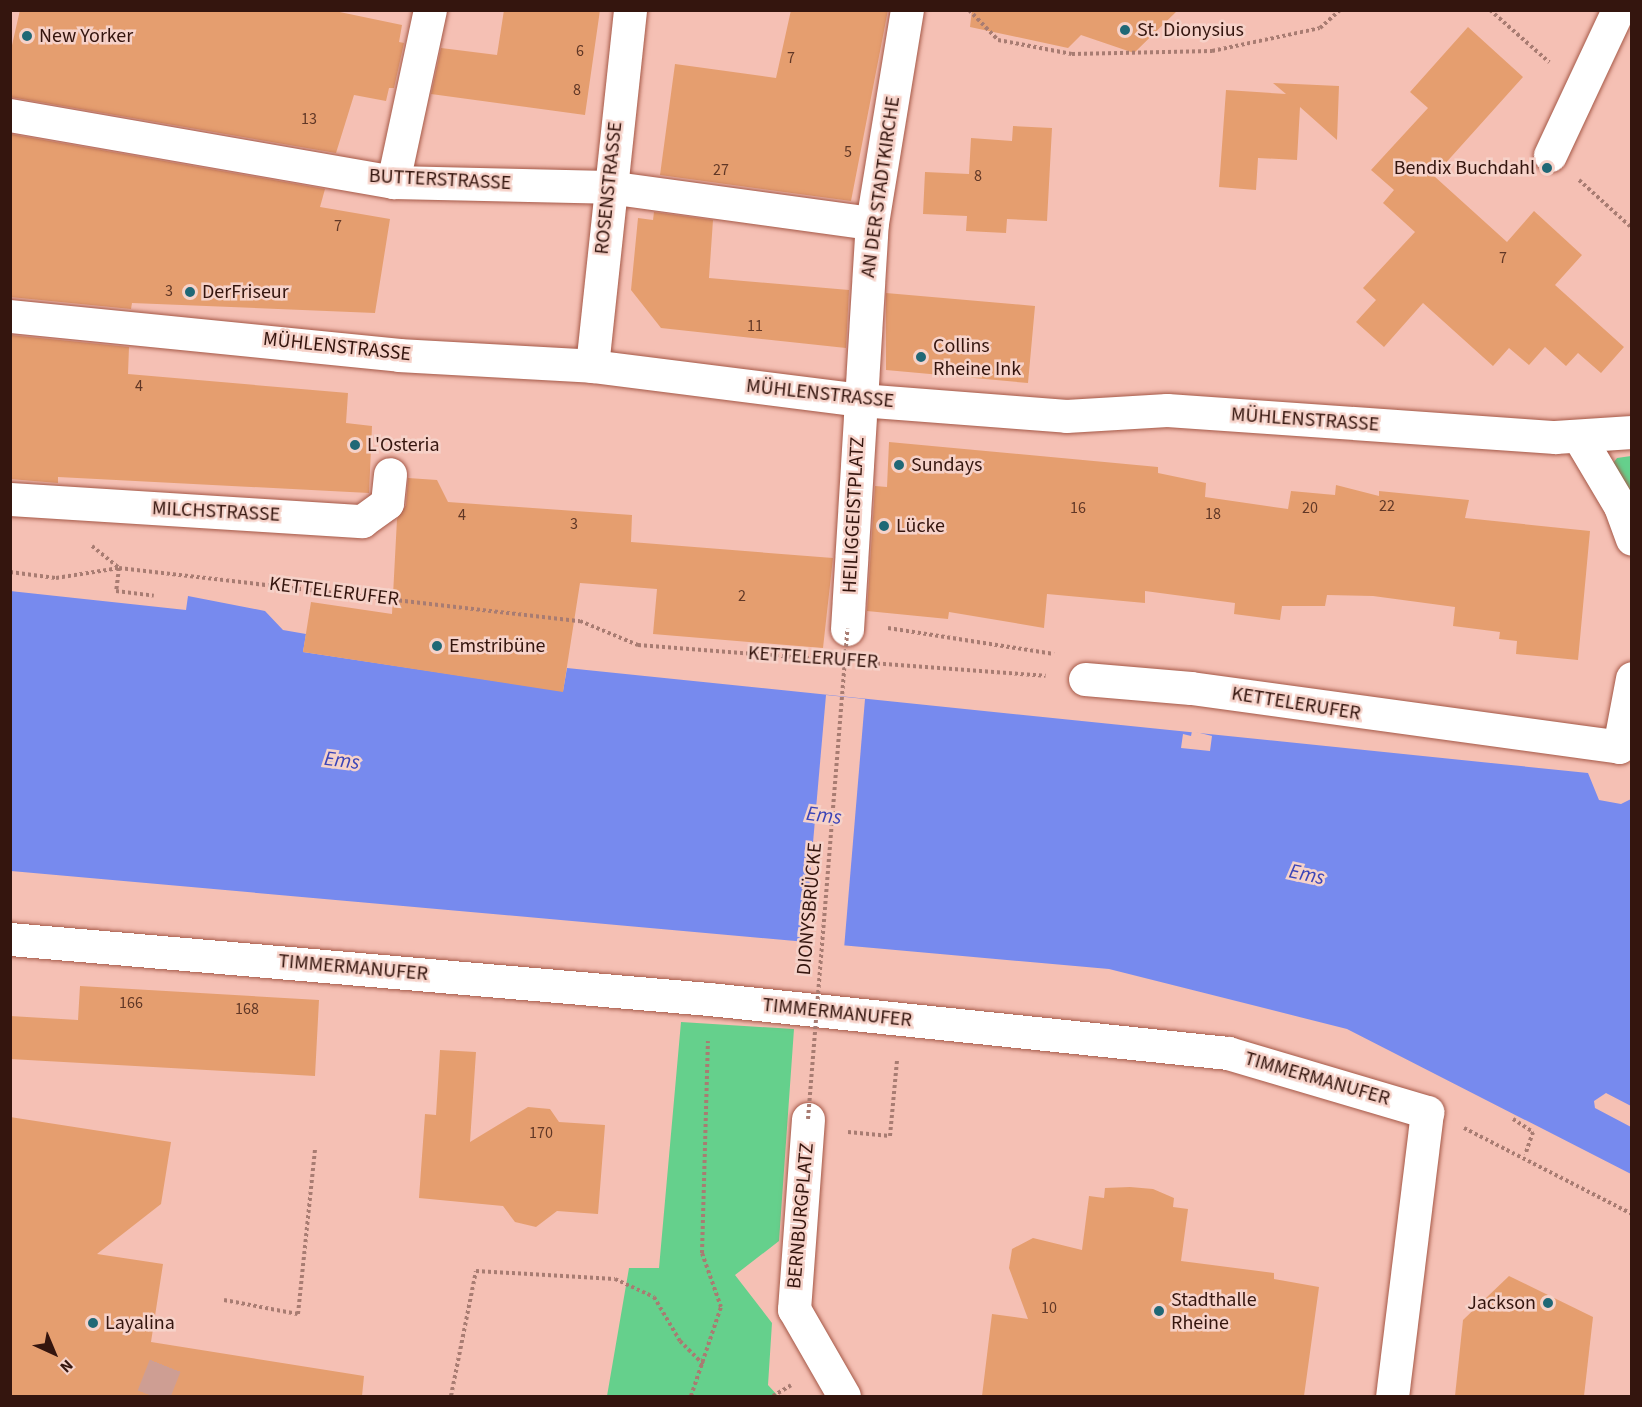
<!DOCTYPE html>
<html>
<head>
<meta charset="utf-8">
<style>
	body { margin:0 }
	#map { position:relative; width:1642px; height:1407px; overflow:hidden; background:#f5c0b4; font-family:"Source Sans 3",sans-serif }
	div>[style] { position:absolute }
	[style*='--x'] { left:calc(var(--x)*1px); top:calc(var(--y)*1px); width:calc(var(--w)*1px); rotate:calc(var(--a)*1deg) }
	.green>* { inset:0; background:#65d08c }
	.water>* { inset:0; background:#778aee }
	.pier>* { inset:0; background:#f5c0b4 }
	.building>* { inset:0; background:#e59e6f }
	.minor-tunnel>* { height:33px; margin-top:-16.5px; transform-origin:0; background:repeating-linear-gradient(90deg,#ce9e93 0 33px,transparent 0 49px) }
	.path>* { height:4px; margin-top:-2px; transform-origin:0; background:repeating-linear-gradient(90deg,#a87c72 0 3px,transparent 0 6px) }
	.roads { filter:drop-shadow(0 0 2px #a55847) drop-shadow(0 0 2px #a55847) }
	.minor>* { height:33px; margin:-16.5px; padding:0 16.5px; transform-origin:16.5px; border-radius:16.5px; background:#fff }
	.path-bridge>* { height:4px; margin-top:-2px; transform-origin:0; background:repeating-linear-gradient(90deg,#a87c72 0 3px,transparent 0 6px) }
	.dots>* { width:16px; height:16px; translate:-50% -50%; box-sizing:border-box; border:3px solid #f6d2c9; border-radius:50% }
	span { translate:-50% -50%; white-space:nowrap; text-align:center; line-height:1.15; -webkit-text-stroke:5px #f6d2c9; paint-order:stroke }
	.number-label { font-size:16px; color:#603726 }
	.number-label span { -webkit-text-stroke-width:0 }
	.poi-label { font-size:20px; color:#34150e }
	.left { translate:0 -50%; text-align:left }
	.right { translate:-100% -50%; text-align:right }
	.street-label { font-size:20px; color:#34150e }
	.water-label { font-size:21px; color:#3b44b7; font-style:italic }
	.frame { position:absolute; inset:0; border:12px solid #34150e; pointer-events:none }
	.north { position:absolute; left:24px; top:1323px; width:60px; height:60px; -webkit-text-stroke:4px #f6d2c9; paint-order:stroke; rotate:136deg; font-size:16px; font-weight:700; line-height:24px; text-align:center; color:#34150e }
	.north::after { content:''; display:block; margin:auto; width:21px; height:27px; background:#34150e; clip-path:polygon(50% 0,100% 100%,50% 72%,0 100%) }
</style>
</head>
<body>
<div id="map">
	<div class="green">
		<div style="clip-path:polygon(1631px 456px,1631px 504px,1610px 467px,1617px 458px)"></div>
		<div style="clip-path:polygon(681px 1022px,794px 1029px,779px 1241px,735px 1275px,772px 1323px,768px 1385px,778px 1396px,607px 1396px,629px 1268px,659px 1268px)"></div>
	</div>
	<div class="water">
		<div style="clip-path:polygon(10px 591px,186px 610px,188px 596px,265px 611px,283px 630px,306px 634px,303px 652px,563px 691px,567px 668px,1588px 773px,1599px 800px,1621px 804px,1631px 799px,1631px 1106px,1606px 1093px,1594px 1101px,1595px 1108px,1631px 1127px,1631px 1174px,1347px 1029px,1109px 969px,11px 871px)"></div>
	</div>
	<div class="pier">
		<div style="clip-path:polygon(826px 695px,865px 699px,844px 949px,804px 945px)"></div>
		<div style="clip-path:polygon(1192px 731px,1212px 736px,1210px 751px,1181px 748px,1183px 734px,1191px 736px)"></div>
	</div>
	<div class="building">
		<div style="clip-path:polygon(20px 10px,330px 10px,402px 25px,399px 42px,404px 43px,394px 88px,389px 88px,386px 101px,354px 95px,336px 153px,10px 97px,10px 54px)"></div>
		<div style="clip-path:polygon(504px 10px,600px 10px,585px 115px,431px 94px,441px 48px,497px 55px)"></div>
		<div style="clip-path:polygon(791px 10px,888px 10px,851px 201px,660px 175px,675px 64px,776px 78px)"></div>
		<div style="clip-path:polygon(972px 10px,1178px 10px,1134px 53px,1081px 35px,1068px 48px,970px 27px)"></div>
		<div style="clip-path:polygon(1468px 27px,1523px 77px,1434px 176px,1507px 242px,1534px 211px,1582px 255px,1555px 285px,1624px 347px,1601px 373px,1578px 353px,1566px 366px,1545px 347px,1529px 365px,1509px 348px,1493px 366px,1423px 303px,1384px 347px,1356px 322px,1376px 300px,1363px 288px,1415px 232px,1383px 203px,1394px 190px,1371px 170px,1428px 108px,1410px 92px)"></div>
		<div style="clip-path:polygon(1273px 83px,1339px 86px,1337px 140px,1300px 107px,1297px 160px,1258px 158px,1256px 190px,1219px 187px,1226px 90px,1286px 94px)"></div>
		<div style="clip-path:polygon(1013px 126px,1052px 128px,1047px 221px,1007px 219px,1006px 233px,966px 231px,967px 216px,923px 214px,925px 172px,969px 174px,971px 138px,1012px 141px)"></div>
		<div style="clip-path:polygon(10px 134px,325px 189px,320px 207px,390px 219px,375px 313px,132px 303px,131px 309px,10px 297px)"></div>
		<div style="clip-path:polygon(654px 212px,713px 220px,709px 278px,849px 290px,846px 348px,661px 328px,631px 290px,638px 218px,653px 220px)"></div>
		<div style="clip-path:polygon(886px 293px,1035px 306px,1028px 383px,886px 370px)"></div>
		<div style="clip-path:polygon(10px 335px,129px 347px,128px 374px,348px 393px,346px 423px,372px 426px,369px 493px,58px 477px,58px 483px,10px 479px)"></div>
		<div style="clip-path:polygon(889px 442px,1158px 467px,1158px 473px,1206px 483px,1205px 497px,1288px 509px,1291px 491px,1335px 495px,1336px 485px,1379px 496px,1379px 491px,1469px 500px,1465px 518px,1590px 531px,1578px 660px,1516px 654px,1517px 641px,1499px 639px,1500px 632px,1453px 626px,1455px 607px,1373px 596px,1327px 595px,1325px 606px,1282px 606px,1280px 620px,1234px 614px,1235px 603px,1145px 591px,1145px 603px,1047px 594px,1044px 628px,949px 612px,948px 619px,867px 611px,875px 486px,887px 487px)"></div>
		<div style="clip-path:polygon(408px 478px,437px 480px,448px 502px,632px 515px,631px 542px,833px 558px,823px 648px,653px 634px,657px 589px,580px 583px,563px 692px,303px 652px,311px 602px,392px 614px,397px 519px,406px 505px)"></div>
		<div style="clip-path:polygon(80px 986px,319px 1000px,315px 1076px,10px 1059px,10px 1016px,78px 1020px)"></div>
		<div style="clip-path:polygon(440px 1050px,476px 1052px,470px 1142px,528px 1107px,550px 1109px,559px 1122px,605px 1125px,598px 1214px,557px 1211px,536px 1227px,515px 1222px,503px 1206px,419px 1198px,425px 1114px,436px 1115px)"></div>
		<div style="clip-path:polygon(10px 1117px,171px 1142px,161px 1204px,97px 1254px,163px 1264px,151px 1342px,364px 1376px,362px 1396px,10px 1396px)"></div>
		<div style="clip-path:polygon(1130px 1187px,1153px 1189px,1174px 1198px,1173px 1207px,1188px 1209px,1181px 1261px,1274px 1273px,1274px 1279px,1319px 1287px,1304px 1396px,982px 1396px,992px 1314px,1028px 1319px,1009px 1268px,1012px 1249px,1033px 1238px,1082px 1250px,1089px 1196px,1104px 1198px,1105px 1188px)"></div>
		<div style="clip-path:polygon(1509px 1276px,1593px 1317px,1584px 1396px,1455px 1396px,1463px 1320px)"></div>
	</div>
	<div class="minor-tunnel">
		<div style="--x:153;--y:1396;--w:41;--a:-68.5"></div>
	</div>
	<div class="path">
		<div style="--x:969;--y:10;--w:42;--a:46"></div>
		<div style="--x:998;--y:40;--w:75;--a:10.7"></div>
		<div style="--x:1072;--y:54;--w:140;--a:-1.2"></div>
		<div style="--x:1212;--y:51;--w:110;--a:-12"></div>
		<div style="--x:1320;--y:28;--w:27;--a:-42"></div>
		<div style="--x:1490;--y:10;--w:79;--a:41.4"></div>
		<div style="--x:1579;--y:180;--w:72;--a:42.2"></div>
		<div style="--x:92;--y:546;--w:35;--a:39"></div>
		<div style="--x:119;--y:568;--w:23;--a:97"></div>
		<div style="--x:116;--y:591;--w:38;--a:7"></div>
		<div style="--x:10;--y:572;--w:46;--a:7.4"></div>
		<div style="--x:56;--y:578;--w:64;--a:-9"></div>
		<div style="--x:119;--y:568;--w:464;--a:6.6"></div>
		<div style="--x:580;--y:621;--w:63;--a:22.5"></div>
		<div style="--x:638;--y:645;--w:181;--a:4.4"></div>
		<div style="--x:888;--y:628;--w:168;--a:8.9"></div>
		<div style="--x:871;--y:663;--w:175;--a:4.2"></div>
		<div style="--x:1513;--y:1119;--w:24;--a:33"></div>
		<div style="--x:1533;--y:1132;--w:24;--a:109"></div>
		<div style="--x:1464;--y:1128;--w:189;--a:27.1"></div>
		<div style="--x:848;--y:1132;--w:42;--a:5.4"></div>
		<div style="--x:890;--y:1136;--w:76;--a:-84.7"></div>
		<div style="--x:224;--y:1300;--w:75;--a:10.7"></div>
		<div style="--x:298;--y:1314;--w:165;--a:-84.1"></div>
		<div style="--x:451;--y:1396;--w:127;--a:-78.7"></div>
		<div style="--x:476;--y:1271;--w:139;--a:3.3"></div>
		<div style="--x:615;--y:1279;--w:43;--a:24.8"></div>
		<div style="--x:654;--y:1297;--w:51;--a:59.4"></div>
		<div style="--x:680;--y:1341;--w:34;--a:45"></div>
		<div style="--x:691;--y:1396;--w:94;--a:-71.4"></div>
		<div style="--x:721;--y:1307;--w:57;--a:-109.4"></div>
		<div style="--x:702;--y:1253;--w:212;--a:-88.4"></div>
		<div style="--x:773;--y:1396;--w:21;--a:-31"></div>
	</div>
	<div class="roads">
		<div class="minor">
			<div style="--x:10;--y:115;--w:389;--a:9.9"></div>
			<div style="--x:393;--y:182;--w:215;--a:1.3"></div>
			<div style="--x:608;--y:187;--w:266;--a:7.8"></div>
			<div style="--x:1550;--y:155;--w:160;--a:-64.9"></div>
			<div style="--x:393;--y:182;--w:176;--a:-77.9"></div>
			<div style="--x:10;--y:316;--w:390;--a:5.7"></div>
			<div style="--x:398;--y:355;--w:194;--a:3.2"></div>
			<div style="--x:592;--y:366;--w:270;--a:7.2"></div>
			<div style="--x:860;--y:400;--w:207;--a:4.4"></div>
			<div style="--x:1066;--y:416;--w:101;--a:-3.4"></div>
			<div style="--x:1167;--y:410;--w:389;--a:4"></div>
			<div style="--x:1555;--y:437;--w:77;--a:-3.7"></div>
			<div style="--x:592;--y:366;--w:358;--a:-83.9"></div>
			<div style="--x:1579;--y:437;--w:80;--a:59.3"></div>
			<div style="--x:1620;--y:506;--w:35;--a:70"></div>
			<div style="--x:10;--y:499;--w:353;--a:3.6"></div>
			<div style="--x:362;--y:521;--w:31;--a:-36"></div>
			<div style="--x:387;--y:503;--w:29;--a:-84"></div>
			<div style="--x:847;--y:629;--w:407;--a:-86.5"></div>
			<div style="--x:872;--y:223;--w:216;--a:-80.7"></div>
			<div style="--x:1085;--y:679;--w:106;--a:4.9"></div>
			<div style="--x:1191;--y:688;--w:432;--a:7.8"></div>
			<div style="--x:1619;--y:747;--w:70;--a:-79.3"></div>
			<div style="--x:10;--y:939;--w:702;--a:4.91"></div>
			<div style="--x:709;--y:999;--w:522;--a:5.94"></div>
			<div style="--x:1228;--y:1053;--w:208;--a:16.5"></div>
			<div style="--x:1427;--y:1112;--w:286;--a:97"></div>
			<div style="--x:808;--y:1119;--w:191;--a:94.2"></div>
			<div style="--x:794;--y:1309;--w:100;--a:60.1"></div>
		</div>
	</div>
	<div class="path-bridge">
		<div style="--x:808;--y:1119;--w:492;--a:-85.4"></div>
	</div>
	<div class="dots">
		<div style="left:1125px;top:30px;background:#206876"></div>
		<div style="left:27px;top:36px;background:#206876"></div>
		<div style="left:1547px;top:168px;background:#206876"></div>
		<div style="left:190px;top:292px;background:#206876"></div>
		<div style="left:921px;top:357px;background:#206876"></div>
		<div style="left:355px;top:445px;background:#206876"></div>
		<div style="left:899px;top:465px;background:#206876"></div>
		<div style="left:884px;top:526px;background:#206876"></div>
		<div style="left:437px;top:646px;background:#206876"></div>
		<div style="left:1548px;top:1303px;background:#206876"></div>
		<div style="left:1159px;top:1311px;background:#206876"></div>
		<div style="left:93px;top:1323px;background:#206876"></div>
	</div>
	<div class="number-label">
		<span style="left:580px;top:51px">6</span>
		<span style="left:791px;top:58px">7</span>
		<span style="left:577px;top:90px">8</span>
		<span style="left:309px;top:119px">13</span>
		<span style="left:848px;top:152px">5</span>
		<span style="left:721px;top:170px">27</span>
		<span style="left:978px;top:176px">8</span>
		<span style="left:338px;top:226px">7</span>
		<span style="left:1503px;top:258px">7</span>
		<span style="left:169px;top:291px">3</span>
		<span style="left:755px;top:326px">11</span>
		<span style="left:139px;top:386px">4</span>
		<span style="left:1387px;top:506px">22</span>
		<span style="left:1078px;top:508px">16</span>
		<span style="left:1310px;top:508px">20</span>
		<span style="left:1213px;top:514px">18</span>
		<span style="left:462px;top:515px">4</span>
		<span style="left:574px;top:524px">3</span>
		<span style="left:742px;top:596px">2</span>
		<span style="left:131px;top:1003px">166</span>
		<span style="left:247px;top:1009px">168</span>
		<span style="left:541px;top:1133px">170</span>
		<span style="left:1049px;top:1308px">10</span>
	</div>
	<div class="poi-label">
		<span class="left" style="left:1137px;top:30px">St. Dionysius</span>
		<span class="left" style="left:39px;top:36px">New Yorker</span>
		<span class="right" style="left:1535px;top:168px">Bendix Buchdahl</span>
		<span class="left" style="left:202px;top:292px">DerFriseur</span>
		<span class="left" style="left:933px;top:358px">Collins<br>Rheine Ink</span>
		<span class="left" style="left:367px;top:445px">L'Osteria</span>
		<span class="left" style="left:911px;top:465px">Sundays</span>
		<span class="left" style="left:896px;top:526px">Lücke</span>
		<span class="left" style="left:449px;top:646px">Emstribüne</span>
		<span class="left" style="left:1171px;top:1312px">Stadthalle<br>Rheine</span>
		<span class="right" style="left:1536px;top:1303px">Jackson</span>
		<span class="left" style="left:105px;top:1323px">Layalina</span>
	</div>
	<div class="street-label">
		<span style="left:440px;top:180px;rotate:3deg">BUTTERSTRASSE</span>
		<span style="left:881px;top:187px;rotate:-82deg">AN DER STADTKIRCHE</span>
		<span style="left:609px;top:188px;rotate:-84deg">ROSENSTRASSE</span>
		<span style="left:337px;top:347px;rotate:6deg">MÜHLENSTRASSE</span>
		<span style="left:820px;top:394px;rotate:6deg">MÜHLENSTRASSE</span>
		<span style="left:1305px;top:420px;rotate:4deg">MÜHLENSTRASSE</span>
		<span style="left:216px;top:512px;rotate:3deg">MILCHSTRASSE</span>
		<span style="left:854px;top:515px;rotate:-87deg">HEILIGGEISTPLATZ</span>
		<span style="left:334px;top:592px;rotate:7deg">KETTELERUFER</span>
		<span style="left:813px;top:658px;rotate:4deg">KETTELERUFER</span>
		<span style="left:1296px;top:704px;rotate:9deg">KETTELERUFER</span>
		<span style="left:810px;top:909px;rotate:-85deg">DIONYSBRÜCKE</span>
		<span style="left:353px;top:968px;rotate:5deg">TIMMERMANUFER</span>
		<span style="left:837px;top:1013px;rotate:6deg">TIMMERMANUFER</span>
		<span style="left:1317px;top:1079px;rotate:16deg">TIMMERMANUFER</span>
		<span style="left:801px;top:1216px;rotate:-85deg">BERNBURGPLATZ</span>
	</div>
	<div class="water-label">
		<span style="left:342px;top:760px;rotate:7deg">Ems</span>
		<span style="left:824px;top:815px;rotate:7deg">Ems</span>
		<span style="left:1307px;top:874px;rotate:12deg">Ems</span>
	</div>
	<div class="frame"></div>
	<div class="north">N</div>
</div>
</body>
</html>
